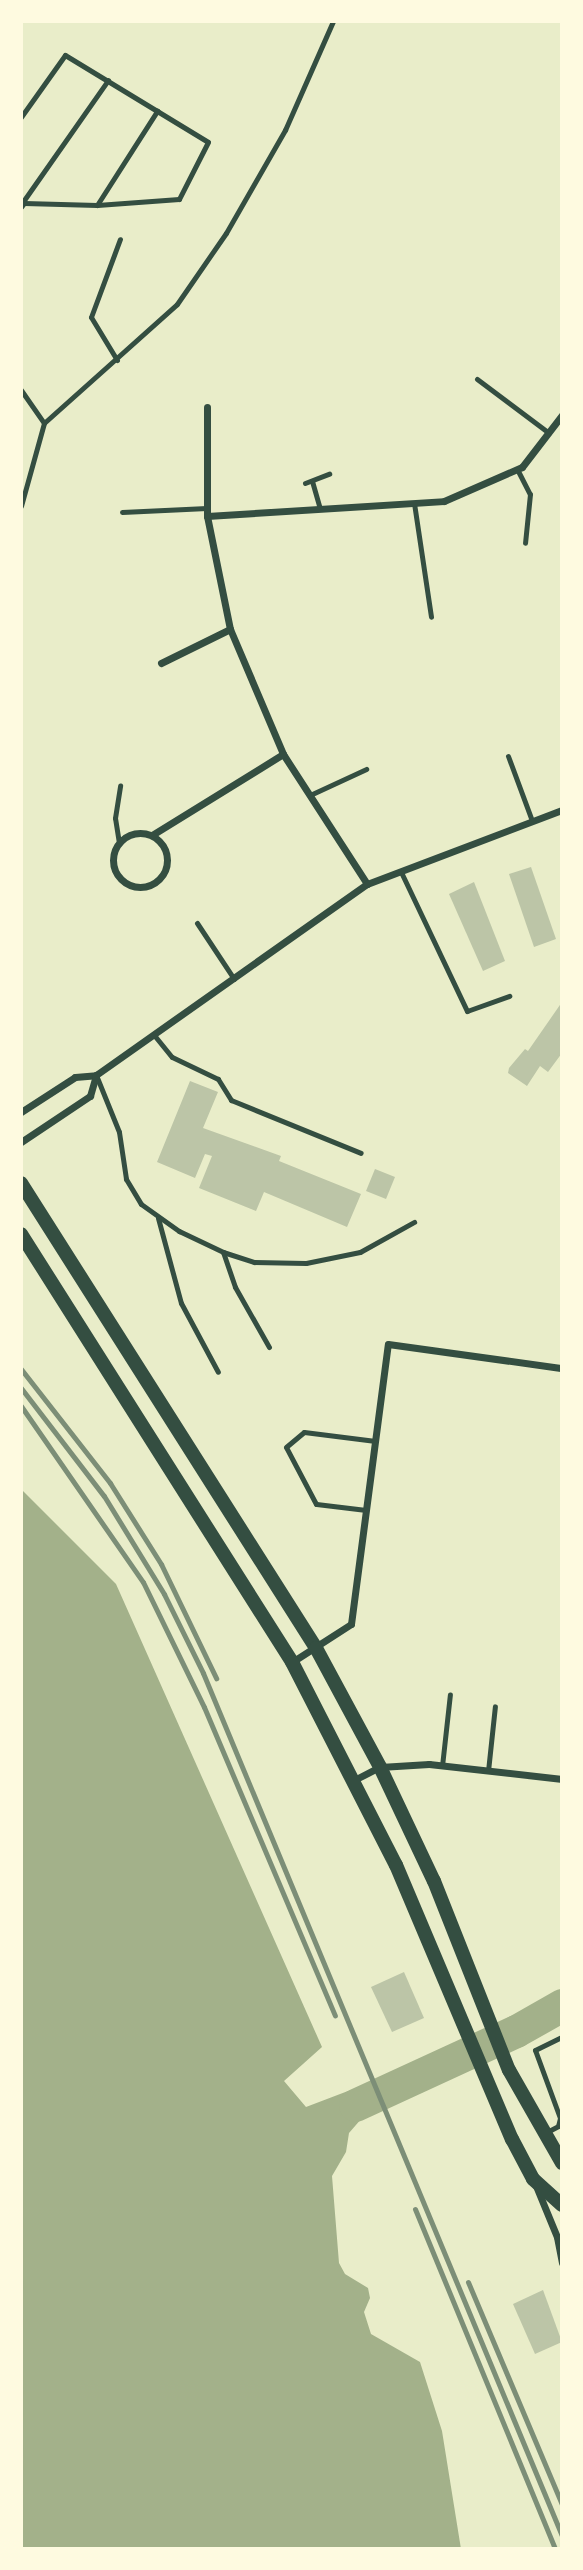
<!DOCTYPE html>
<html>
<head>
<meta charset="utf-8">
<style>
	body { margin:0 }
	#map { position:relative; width:583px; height:2570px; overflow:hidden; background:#e9edc9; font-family:"Alegreya Sans",sans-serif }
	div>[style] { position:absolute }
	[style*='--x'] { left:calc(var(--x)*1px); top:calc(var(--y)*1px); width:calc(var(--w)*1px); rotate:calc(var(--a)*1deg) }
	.water>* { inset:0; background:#a3b18a }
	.river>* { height:33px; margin:-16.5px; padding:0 16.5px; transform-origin:16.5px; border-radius:16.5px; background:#a3b18a }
	.building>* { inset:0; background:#bcc5a7 }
	.service>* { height:5px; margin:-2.5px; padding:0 2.5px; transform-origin:2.5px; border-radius:2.5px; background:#344e41 }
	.minor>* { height:7px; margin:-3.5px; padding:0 3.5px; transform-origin:3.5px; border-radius:3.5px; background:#344e41 }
	.minor>.ring { margin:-3.5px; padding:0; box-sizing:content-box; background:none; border:7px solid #344e41; border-radius:50% }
	.secondary>* { height:14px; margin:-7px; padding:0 7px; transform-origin:7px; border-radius:7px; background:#344e41 }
	.rail>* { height:5px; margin:-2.5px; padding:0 2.5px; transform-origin:2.5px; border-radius:2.5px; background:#7c8e77 }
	span { translate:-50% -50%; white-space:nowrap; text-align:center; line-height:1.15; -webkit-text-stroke:5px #fefae0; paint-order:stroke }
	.frame { position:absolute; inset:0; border:23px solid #fefae0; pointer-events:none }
</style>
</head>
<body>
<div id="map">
	<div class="water">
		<div style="clip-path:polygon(21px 1489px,116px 1584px,322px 2047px,284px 2081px,306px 2107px,348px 2091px,362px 2118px,349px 2133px,346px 2152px,332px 2176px,339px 2263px,345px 2274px,368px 2288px,370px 2298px,364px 2312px,371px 2334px,420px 2362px,442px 2431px,461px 2549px,21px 2549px)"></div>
	</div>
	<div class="river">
		<div style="--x:355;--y:2105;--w:177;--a:-24.7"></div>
		<div style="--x:516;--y:2031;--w:53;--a:-29.5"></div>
	</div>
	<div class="building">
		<div style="clip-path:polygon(531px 867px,556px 939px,534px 947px,509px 874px)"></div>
		<div style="clip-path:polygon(474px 882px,505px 961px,483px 971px,449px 894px)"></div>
		<div style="clip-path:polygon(562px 1002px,562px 1053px,548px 1072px,540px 1066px,527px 1086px,508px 1073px,509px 1068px,525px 1049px,528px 1051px)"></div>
		<div style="clip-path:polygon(190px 1081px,218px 1092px,203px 1128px,281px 1156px,279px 1161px,361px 1194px,347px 1227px,264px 1192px,256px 1211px,199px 1188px,212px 1156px,205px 1154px,195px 1178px,157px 1162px)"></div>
		<div style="clip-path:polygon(375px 1169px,395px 1177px,386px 1199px,366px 1191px)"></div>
		<div style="clip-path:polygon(404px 1972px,424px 2018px,392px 2032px,371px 1987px)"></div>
		<div style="clip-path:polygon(543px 2290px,562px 2342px,535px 2354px,513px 2304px)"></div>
	</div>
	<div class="service">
		<div style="--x:21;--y:117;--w:76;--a:-54.6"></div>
		<div style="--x:65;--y:55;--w:167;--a:31.3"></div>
		<div style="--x:208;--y:142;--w:64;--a:117"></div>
		<div style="--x:179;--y:199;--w:82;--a:175.8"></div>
		<div style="--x:97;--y:205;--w:73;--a:-178.4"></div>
		<div style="--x:24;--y:203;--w:5;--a:127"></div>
		<div style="--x:22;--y:203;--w:150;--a:-55"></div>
		<div style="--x:97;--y:205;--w:112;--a:-57.4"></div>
		<div style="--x:117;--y:360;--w:50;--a:-121.2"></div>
		<div style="--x:91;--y:317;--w:83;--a:-69.6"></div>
		<div style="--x:477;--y:379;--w:90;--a:36.9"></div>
		<div style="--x:21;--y:390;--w:40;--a:55.1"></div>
		<div style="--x:44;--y:423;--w:86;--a:105.5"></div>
		<div style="--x:44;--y:423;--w:178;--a:-41.8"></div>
		<div style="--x:177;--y:304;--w:86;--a:-55.4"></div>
		<div style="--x:226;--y:233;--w:119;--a:-60.2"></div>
		<div style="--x:285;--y:130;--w:119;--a:-66.2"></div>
		<div style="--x:517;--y:469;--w:28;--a:63"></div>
		<div style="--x:530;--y:494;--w:49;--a:95.8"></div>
		<div style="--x:312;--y:481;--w:29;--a:74"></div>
		<div style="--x:305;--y:483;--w:26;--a:-21"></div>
		<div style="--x:414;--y:503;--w:115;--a:81.5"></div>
		<div style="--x:122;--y:512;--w:85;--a:-2.7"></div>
		<div style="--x:508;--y:756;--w:69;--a:69.7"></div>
		<div style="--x:310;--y:795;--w:62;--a:-24.9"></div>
		<div style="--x:119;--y:843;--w:25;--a:-99"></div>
		<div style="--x:115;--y:818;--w:33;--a:-81"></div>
		<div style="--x:401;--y:872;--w:154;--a:64.6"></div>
		<div style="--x:467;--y:1011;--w:45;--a:-19.7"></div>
		<div style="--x:197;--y:923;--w:67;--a:56.5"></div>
		<div style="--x:154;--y:1035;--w:28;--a:51"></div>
		<div style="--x:172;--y:1057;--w:51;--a:25.6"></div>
		<div style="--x:218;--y:1079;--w:25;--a:58"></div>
		<div style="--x:231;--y:1100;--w:140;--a:22.2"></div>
		<div style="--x:96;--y:1075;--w:61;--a:68"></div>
		<div style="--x:119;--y:1132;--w:48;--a:81.5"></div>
		<div style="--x:126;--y:1179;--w:29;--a:59"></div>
		<div style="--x:141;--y:1204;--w:47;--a:35.4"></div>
		<div style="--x:179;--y:1231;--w:49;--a:25.5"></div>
		<div style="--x:223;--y:1252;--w:33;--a:18"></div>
		<div style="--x:254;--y:1262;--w:52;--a:1.1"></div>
		<div style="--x:306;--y:1263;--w:55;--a:-11.5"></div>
		<div style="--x:360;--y:1252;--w:62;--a:-29.1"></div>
		<div style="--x:158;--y:1218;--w:88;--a:74.9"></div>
		<div style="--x:181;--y:1303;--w:78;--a:61.8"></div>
		<div style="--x:223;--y:1252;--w:37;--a:71"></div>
		<div style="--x:235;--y:1287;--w:69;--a:60.5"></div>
		<div style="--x:366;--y:1510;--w:50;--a:-173.2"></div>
		<div style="--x:316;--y:1504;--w:64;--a:-117.8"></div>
		<div style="--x:286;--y:1447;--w:23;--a:-40"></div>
		<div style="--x:304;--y:1432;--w:72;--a:7.2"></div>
		<div style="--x:442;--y:1766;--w:72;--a:-83.7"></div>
		<div style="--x:488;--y:1771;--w:65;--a:-83.9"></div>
		<div style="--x:545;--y:2133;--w:15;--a:-28"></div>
		<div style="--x:558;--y:2126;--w:8;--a:-76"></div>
		<div style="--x:560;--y:2118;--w:72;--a:-110.2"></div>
		<div style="--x:535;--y:2050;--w:30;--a:-26"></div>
	</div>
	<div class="minor">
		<div style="--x:207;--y:407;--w:109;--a:90"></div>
		<div style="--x:207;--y:516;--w:115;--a:78.5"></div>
		<div style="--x:230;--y:629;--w:136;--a:67"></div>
		<div style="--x:283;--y:754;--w:155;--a:57.1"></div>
		<div style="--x:207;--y:516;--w:237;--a:-3.6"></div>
		<div style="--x:444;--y:501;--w:85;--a:-23.6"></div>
		<div style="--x:522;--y:467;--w:66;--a:-52.4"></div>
		<div style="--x:161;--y:663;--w:77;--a:-26.2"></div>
		<div class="ring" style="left:113px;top:833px;width:47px;height:47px"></div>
		<div style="--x:152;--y:835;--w:154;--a:-31.7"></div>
		<div style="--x:21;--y:1112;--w:64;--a:-32.9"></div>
		<div style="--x:75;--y:1077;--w:21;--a:-5"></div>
		<div style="--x:96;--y:1075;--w:332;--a:-35.2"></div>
		<div style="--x:367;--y:884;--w:209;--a:-20.8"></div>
		<div style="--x:21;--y:1142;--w:83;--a:-33.7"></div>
		<div style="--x:90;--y:1096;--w:22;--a:-74"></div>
		<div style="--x:292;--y:1662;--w:70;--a:-32.8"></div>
		<div style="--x:351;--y:1624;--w:282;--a:-82.5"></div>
		<div style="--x:388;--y:1344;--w:176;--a:7.9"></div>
		<div style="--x:356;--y:1779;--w:27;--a:-27"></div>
		<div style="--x:380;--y:1767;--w:49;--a:-3.5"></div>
		<div style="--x:429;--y:1764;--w:134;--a:6.4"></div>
		<div style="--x:536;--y:2186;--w:55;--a:67.6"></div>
		<div style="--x:557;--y:2237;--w:26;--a:79"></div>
	</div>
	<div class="secondary">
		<div style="--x:21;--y:1183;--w:551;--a:57.61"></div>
		<div style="--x:316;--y:1648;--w:135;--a:61.7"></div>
		<div style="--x:380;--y:1767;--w:126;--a:64.7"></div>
		<div style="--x:434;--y:1881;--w:203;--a:68.4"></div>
		<div style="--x:509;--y:2070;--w:107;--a:60.3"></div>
		<div style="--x:21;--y:1234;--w:507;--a:57.66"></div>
		<div style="--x:292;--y:1662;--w:228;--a:62.9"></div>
		<div style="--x:396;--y:1865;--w:298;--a:67.1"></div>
		<div style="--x:512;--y:2139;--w:45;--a:62.3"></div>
		<div style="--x:533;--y:2179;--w:39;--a:42"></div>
	</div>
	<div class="rail">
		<div style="--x:21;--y:1369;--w:145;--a:52"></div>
		<div style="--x:110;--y:1483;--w:96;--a:57.8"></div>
		<div style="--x:161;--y:1564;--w:127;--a:64.2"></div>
		<div style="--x:21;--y:1388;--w:136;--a:52.5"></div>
		<div style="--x:104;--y:1496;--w:115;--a:58.5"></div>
		<div style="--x:164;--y:1594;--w:88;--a:63.7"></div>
		<div style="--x:203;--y:1673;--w:935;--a:67.41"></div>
		<div style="--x:21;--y:1406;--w:214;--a:55.3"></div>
		<div style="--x:143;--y:1582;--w:139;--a:64"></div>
		<div style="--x:204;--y:1707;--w:335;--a:67"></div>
		<div style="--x:415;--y:2209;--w:368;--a:67.6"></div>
		<div style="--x:468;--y:2282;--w:241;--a:67.1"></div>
	</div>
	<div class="frame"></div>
</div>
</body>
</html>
